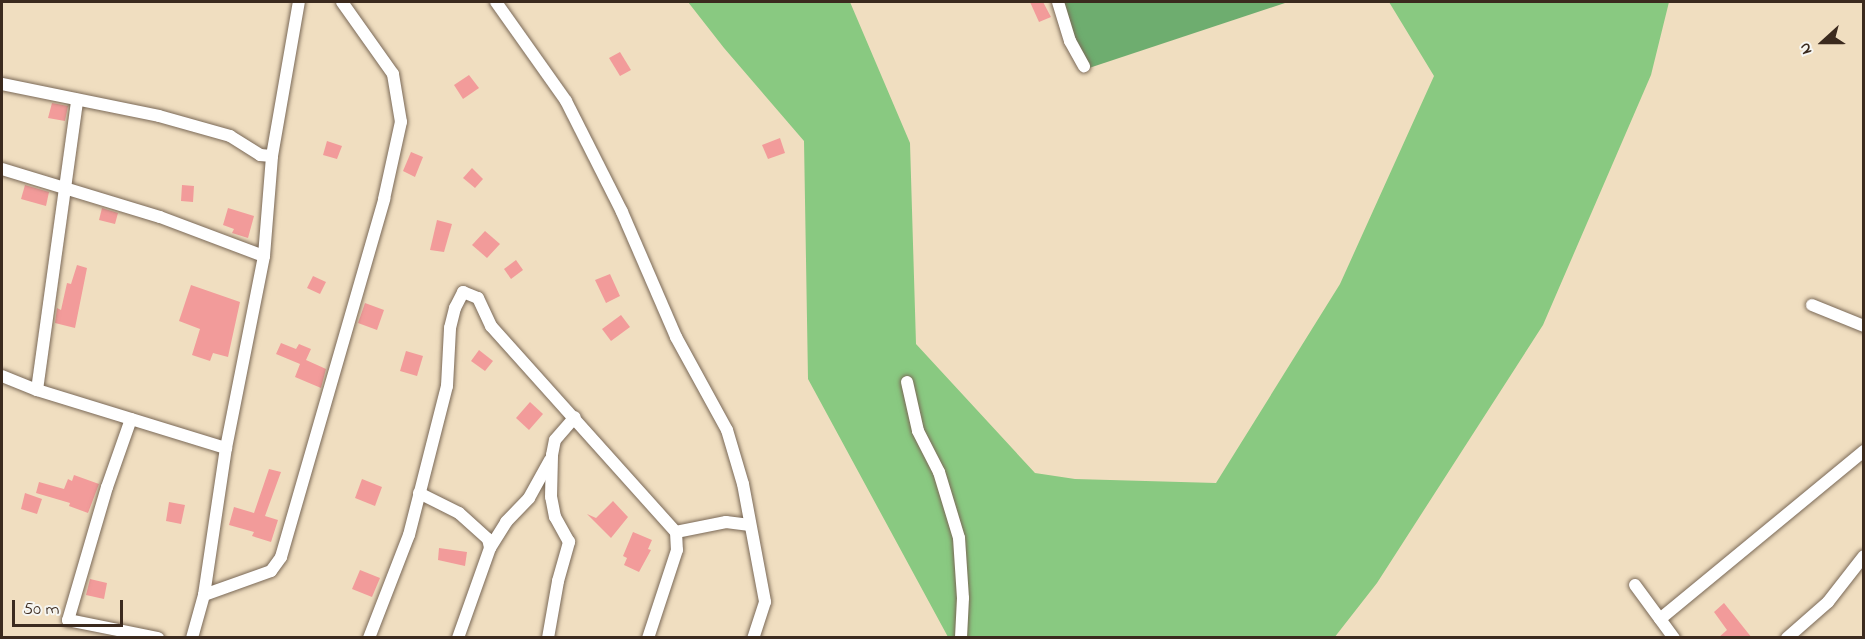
<!DOCTYPE html>
<html>
<head>
<meta charset="utf-8">
<style>
	body { margin:0 }
	#map { position:relative; width:1865px; height:639px; overflow:hidden; background:#f0dec0; font-family:"Indie Flower",sans-serif }
	div>[style] { position:absolute }
	[style*='--x'] { left:calc(var(--x)*1px); top:calc(var(--y)*1px); width:calc(var(--w)*1px); rotate:calc(var(--a)*1deg) }
	.green>* { inset:0; background:#89c981 }
	.forest>* { inset:0; background:#6ead6f }
	.building>* { inset:0; background:#f29b9a }
	.roads { filter:drop-shadow(0 0 2px #7a6957) drop-shadow(0 0 2px #7a6957) }
	.street>* { height:12px; margin:-6px; padding:0 6px; transform-origin:6px; border-radius:6px; background:#fff }
	span { translate:-50% -50%; white-space:nowrap; text-align:center; line-height:1.15; -webkit-text-stroke:5px #f6f6f2; paint-order:stroke }
	.frame { position:absolute; inset:0; border:3px solid #3b2a1e; pointer-events:none }
	.north { position:absolute; left:1793px; top:12px; width:60px; height:60px; -webkit-text-stroke:4px #f6f6f2; paint-order:stroke; rotate:249deg; font-size:16px; font-weight:700; line-height:24px; text-align:center; color:#3b2a1e }
	.north::after { content:''; display:block; margin:auto; width:21px; height:27px; background:#3b2a1e; clip-path:polygon(50% 0,100% 100%,50% 72%,0 100%) }
	.scale { position:absolute; left:12px; top:600px; width:111px; height:27px; box-sizing:border-box; border:3px solid #3b2a1e; border-top:0; padding-left:8px; font-size:18px; line-height:21px; white-space:nowrap; color:#3b2a1e; -webkit-text-stroke:4px #f6f6f2; paint-order:stroke }
</style>
</head>
<body>
<div id="map">
	<div class="green">
		<div style="clip-path:polygon(688px 2px,850px 2px,910px 143px,916px 344px,1035px 473px,1075px 479px,1216px 483px,1340px 284px,1434px 76px,1389px 2px,1669px 2px,1651px 75px,1543px 325px,1377px 583px,1334px 638px,948px 637px,808px 379px,804px 141px,724px 48px)"></div>
	</div>
	<div class="forest">
		<div style="clip-path:polygon(1057px 2px,1288px 2px,1080px 71px)"></div>
	</div>
	<div class="building">
		<div style="clip-path:polygon(1030px 2px,1043px 2px,1051px 17px,1039px 22px)"></div>
		<div style="clip-path:polygon(620px 52px,631px 70px,620px 76px,609px 58px)"></div>
		<div style="clip-path:polygon(469px 75px,479px 88px,463px 99px,454px 85px)"></div>
		<div style="clip-path:polygon(52px 103px,68px 106px,65px 121px,48px 118px)"></div>
		<div style="clip-path:polygon(780px 138px,785px 153px,768px 159px,762px 145px)"></div>
		<div style="clip-path:polygon(327px 141px,342px 146px,337px 159px,323px 155px)"></div>
		<div style="clip-path:polygon(411px 152px,423px 157px,415px 177px,403px 171px)"></div>
		<div style="clip-path:polygon(472px 168px,483px 179px,475px 188px,463px 178px)"></div>
		<div style="clip-path:polygon(25px 185px,49px 192px,46px 206px,21px 199px)"></div>
		<div style="clip-path:polygon(182px 185px,194px 186px,193px 202px,181px 201px)"></div>
		<div style="clip-path:polygon(102px 208px,118px 213px,115px 224px,99px 220px)"></div>
		<div style="clip-path:polygon(228px 208px,254px 216px,248px 238px,232px 233px,234px 229px,223px 225px)"></div>
		<div style="clip-path:polygon(437px 220px,452px 224px,444px 252px,430px 250px)"></div>
		<div style="clip-path:polygon(485px 231px,500px 244px,487px 258px,472px 245px)"></div>
		<div style="clip-path:polygon(516px 260px,523px 270px,511px 279px,504px 269px)"></div>
		<div style="clip-path:polygon(77px 265px,87px 268px,75px 328px,55px 323px,57px 308px,61px 310px,67px 283px,71px 284px)"></div>
		<div style="clip-path:polygon(610px 274px,620px 296px,606px 303px,595px 280px)"></div>
		<div style="clip-path:polygon(313px 276px,326px 282px,320px 294px,307px 288px)"></div>
		<div style="clip-path:polygon(191px 285px,240px 302px,228px 357px,213px 353px,210px 361px,192px 355px,200px 329px,179px 321px)"></div>
		<div style="clip-path:polygon(365px 303px,384px 310px,377px 330px,358px 323px)"></div>
		<div style="clip-path:polygon(621px 315px,630px 327px,611px 341px,602px 329px)"></div>
		<div style="clip-path:polygon(281px 343px,296px 349px,299px 344px,311px 349px,306px 360px,326px 369px,321px 388px,295px 377px,300px 364px,276px 354px)"></div>
		<div style="clip-path:polygon(479px 350px,493px 361px,485px 371px,471px 361px)"></div>
		<div style="clip-path:polygon(406px 351px,423px 356px,417px 376px,400px 371px)"></div>
		<div style="clip-path:polygon(530px 402px,543px 414px,529px 430px,516px 418px)"></div>
		<div style="clip-path:polygon(269px 469px,281px 472px,265px 516px,278px 520px,271px 542px,252px 536px,254px 532px,229px 525px,234px 507px,254px 513px)"></div>
		<div style="clip-path:polygon(74px 475px,99px 484px,88px 513px,69px 506px,70px 503px,36px 493px,39px 482px,64px 489px,68px 479px,72px 481px)"></div>
		<div style="clip-path:polygon(362px 479px,382px 487px,375px 506px,355px 498px)"></div>
		<div style="clip-path:polygon(25px 493px,42px 499px,37px 514px,21px 509px)"></div>
		<div style="clip-path:polygon(613px 501px,628px 517px,611px 538px,587px 514px,596px 518px)"></div>
		<div style="clip-path:polygon(169px 502px,185px 505px,181px 524px,166px 521px)"></div>
		<div style="clip-path:polygon(633px 532px,652px 540px,648px 549px,651px 550px,639px 572px,624px 565px,627px 558px,623px 556px)"></div>
		<div style="clip-path:polygon(439px 548px,467px 552px,465px 566px,438px 560px)"></div>
		<div style="clip-path:polygon(360px 570px,380px 578px,372px 597px,352px 589px)"></div>
		<div style="clip-path:polygon(90px 579px,107px 583px,104px 599px,86px 595px)"></div>
		<div style="clip-path:polygon(1724px 603px,1752px 638px,1718px 638px,1727px 630px,1714px 612px)"></div>
	</div>
	<div class="roads">
		<div class="street">
			<div style="--x:496;--y:2;--w:121;--a:54.7"></div>
			<div style="--x:566;--y:101;--w:124;--a:63.2"></div>
			<div style="--x:622;--y:212;--w:136;--a:66.6"></div>
			<div style="--x:676;--y:337;--w:106;--a:61.3"></div>
			<div style="--x:727;--y:430;--w:56;--a:73.5"></div>
			<div style="--x:743;--y:484;--w:120;--a:79.4"></div>
			<div style="--x:765;--y:602;--w:38;--a:108"></div>
			<div style="--x:1058;--y:2;--w:41;--a:72.9"></div>
			<div style="--x:1070;--y:41;--w:29;--a:61"></div>
			<div style="--x:2;--y:84;--w:160;--a:11.5"></div>
			<div style="--x:159;--y:116;--w:74;--a:15.7"></div>
			<div style="--x:230;--y:136;--w:36;--a:32"></div>
			<div style="--x:260;--y:155;--w:12;--a:5"></div>
			<div style="--x:2;--y:169;--w:165;--a:16.9"></div>
			<div style="--x:160;--y:217;--w:111;--a:20.6"></div>
			<div style="--x:1812;--y:305;--w:56;--a:22"></div>
			<div style="--x:2;--y:376;--w:38;--a:22"></div>
			<div style="--x:37;--y:390;--w:198;--a:17.1"></div>
			<div style="--x:907;--y:382;--w:50;--a:77.3"></div>
			<div style="--x:918;--y:431;--w:46;--a:62.9"></div>
			<div style="--x:939;--y:472;--w:69;--a:73.1"></div>
			<div style="--x:959;--y:538;--w:60;--a:86.2"></div>
			<div style="--x:963;--y:598;--w:40;--a:92.9"></div>
			<div style="--x:37;--y:390;--w:293;--a:-82.1"></div>
			<div style="--x:131;--y:419;--w:72;--a:109.4"></div>
			<div style="--x:107;--y:487;--w:139;--a:106.3"></div>
			<div style="--x:68;--y:620;--w:92;--a:11.3"></div>
			<div style="--x:419;--y:493;--w:45;--a:26.6"></div>
			<div style="--x:459;--y:513;--w:39;--a:42"></div>
			<div style="--x:488;--y:539;--w:9;--a:77"></div>
			<div style="--x:490;--y:548;--w:96;--a:109.6"></div>
			<div style="--x:676;--y:532;--w:51;--a:-11.3"></div>
			<div style="--x:726;--y:522;--w:24;--a:7"></div>
			<div style="--x:490;--y:548;--w:31;--a:-58"></div>
			<div style="--x:506;--y:522;--w:33;--a:-46"></div>
			<div style="--x:529;--y:498;--w:43;--a:-61.1"></div>
			<div style="--x:1635;--y:585;--w:66;--a:53.7"></div>
			<div style="--x:204;--y:595;--w:71;--a:-19.7"></div>
			<div style="--x:271;--y:571;--w:17;--a:-54"></div>
			<div style="--x:281;--y:557;--w:373;--a:-73.9"></div>
			<div style="--x:384;--y:199;--w:79;--a:-77.6"></div>
			<div style="--x:401;--y:122;--w:49;--a:-99.5"></div>
			<div style="--x:393;--y:74;--w:88;--a:-125.3"></div>
			<div style="--x:1660;--y:619;--w:264;--a:-39.5"></div>
			<div style="--x:192;--y:638;--w:45;--a:-74.4"></div>
			<div style="--x:204;--y:595;--w:149;--a:-81.5"></div>
			<div style="--x:226;--y:448;--w:196;--a:-78.8"></div>
			<div style="--x:264;--y:256;--w:100;--a:-85.4"></div>
			<div style="--x:272;--y:156;--w:156;--a:-80.1"></div>
			<div style="--x:369;--y:638;--w:110;--a:-68.8"></div>
			<div style="--x:409;--y:535;--w:154;--a:-75.7"></div>
			<div style="--x:447;--y:386;--w:58;--a:-87"></div>
			<div style="--x:450;--y:328;--w:21;--a:-76"></div>
			<div style="--x:455;--y:308;--w:18;--a:-63"></div>
			<div style="--x:463;--y:292;--w:16;--a:22"></div>
			<div style="--x:478;--y:298;--w:31;--a:65"></div>
			<div style="--x:491;--y:326;--w:277;--a:48.1"></div>
			<div style="--x:676;--y:532;--w:18;--a:87"></div>
			<div style="--x:677;--y:550;--w:93;--a:108.2"></div>
			<div style="--x:548;--y:638;--w:58;--a:-80"></div>
			<div style="--x:558;--y:581;--w:41;--a:-74.2"></div>
			<div style="--x:569;--y:542;--w:29;--a:-119"></div>
			<div style="--x:555;--y:517;--w:20;--a:-101"></div>
			<div style="--x:551;--y:497;--w:42;--a:-88.6"></div>
			<div style="--x:552;--y:455;--w:15;--a:-79"></div>
			<div style="--x:555;--y:440;--w:30;--a:-49"></div>
			<div style="--x:1787;--y:638;--w:55;--a:-41.3"></div>
			<div style="--x:1828;--y:602;--w:58;--a:-52"></div>
		</div>
	</div>
	<div class="frame"></div>
	<div class="north">N</div>
	<div class="scale">50 m</div>
</div>
</body>
</html>
